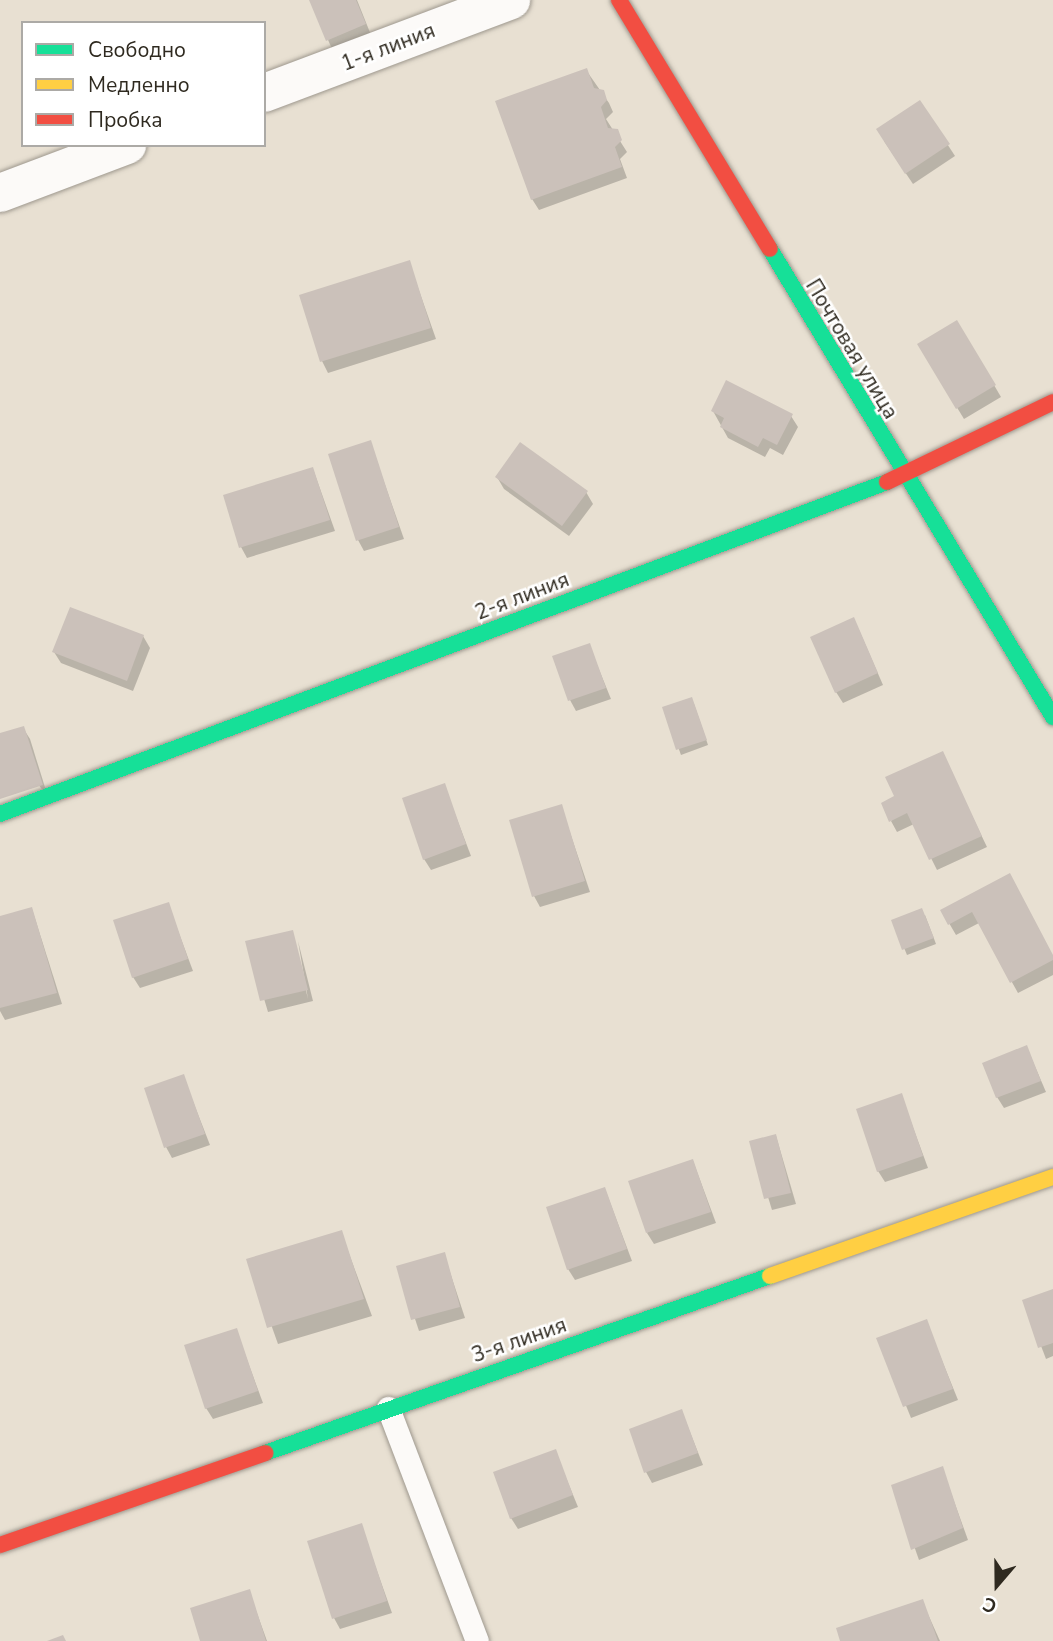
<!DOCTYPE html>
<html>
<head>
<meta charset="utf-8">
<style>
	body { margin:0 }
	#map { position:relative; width:1053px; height:1641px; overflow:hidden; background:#e8e0d2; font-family:"Nunito Sans",sans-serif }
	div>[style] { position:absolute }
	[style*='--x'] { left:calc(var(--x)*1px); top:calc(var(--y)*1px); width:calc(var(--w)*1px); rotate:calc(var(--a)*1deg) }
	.shadow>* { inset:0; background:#0003 }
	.building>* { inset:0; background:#cbc1ba }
	.roads { filter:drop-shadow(0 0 2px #9e988e) drop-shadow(0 0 2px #9e988e) }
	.lane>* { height:23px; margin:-11.5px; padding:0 11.5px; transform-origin:11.5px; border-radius:11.5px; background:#fcfaf8 }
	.street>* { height:38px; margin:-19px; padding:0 19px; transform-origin:19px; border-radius:19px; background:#fcfaf8 }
	.fast>* { height:16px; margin:-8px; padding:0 8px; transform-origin:8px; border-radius:8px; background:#16e098 }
	.slow>* { height:16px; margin:-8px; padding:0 8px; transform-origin:8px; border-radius:8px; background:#ffcf43 }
	.jam>* { height:16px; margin:-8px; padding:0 8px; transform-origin:8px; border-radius:8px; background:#f24e42 }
	span { translate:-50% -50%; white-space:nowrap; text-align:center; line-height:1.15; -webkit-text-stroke:5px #fff; paint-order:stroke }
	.street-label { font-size:21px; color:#2f2a20 }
	.legend { position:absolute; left:21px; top:21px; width:245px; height:126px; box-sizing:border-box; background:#fff; border:2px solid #acaaa6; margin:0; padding:9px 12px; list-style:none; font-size:21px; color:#2f2a20 }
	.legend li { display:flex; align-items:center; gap:14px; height:35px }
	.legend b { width:35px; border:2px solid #acaaa6 }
	.north { position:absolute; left:962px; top:1550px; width:70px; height:70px; -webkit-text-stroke:5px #fff; paint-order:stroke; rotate:200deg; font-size:19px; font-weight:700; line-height:28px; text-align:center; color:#2f2a20 }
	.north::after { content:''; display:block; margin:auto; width:24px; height:32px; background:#2f2a20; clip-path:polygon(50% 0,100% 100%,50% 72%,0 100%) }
</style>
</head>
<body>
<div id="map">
	<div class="shadow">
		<div style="clip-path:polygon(310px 0,357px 0,371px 35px,333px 51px)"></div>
		<div style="clip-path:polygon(586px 70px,609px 103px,613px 112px,606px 119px,627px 152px,620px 159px,627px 178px,539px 210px,532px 199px)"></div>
		<div style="clip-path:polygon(920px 102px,955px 156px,913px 184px,884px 141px)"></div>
		<div style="clip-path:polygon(409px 262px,436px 339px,328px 373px,322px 361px)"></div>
		<div style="clip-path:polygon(957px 322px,1001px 397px,964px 419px,919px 345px)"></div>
		<div style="clip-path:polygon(713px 411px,791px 416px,798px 427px,783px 455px,770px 448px,765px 457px,728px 438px)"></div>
		<div style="clip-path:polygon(370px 442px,404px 539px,364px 551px,358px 540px)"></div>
		<div style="clip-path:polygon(313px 469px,335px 531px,247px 558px,241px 547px)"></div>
		<div style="clip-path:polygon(497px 477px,586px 492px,593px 504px,569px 536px,504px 489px)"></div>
		<div style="clip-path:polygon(859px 630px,883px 685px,843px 703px,836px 692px)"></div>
		<div style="clip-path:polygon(143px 636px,150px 648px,133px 691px,61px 663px,54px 652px)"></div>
		<div style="clip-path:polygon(589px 645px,611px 699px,576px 711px,570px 700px)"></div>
		<div style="clip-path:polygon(694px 704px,708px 745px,681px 755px,664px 708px)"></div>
		<div style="clip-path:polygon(23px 728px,30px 739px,48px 797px,0 735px)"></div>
		<div style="clip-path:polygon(946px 762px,987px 847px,937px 870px,914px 824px,897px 832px,891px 821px)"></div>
		<div style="clip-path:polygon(444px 785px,471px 856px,431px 870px,424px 859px)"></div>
		<div style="clip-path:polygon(561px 806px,590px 892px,540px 907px,534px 896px)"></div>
		<div style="clip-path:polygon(1009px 876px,1053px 958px,1053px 975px,1018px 993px,979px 923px,956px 935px,942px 911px)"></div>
		<div style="clip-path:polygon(168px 904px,193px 971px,140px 988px,133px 977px)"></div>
		<div style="clip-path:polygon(32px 909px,62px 1004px,5px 1020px,0 1011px,0 918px)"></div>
		<div style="clip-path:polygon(925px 915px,936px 944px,907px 955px,893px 921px)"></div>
		<div style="clip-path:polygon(292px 932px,308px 999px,298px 941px,313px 1001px,268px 1012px,247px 942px)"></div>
		<div style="clip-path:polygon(1027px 1048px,1046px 1092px,1004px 1108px,997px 1097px)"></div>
		<div style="clip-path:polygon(183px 1076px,210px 1145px,172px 1158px,166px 1147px)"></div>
		<div style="clip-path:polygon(901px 1095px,928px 1168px,885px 1182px,878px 1171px)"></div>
		<div style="clip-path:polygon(776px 1136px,796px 1204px,772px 1210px,751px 1142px)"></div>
		<div style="clip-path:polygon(693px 1161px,716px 1223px,654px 1244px,647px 1233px)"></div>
		<div style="clip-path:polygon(605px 1189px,632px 1261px,575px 1280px,568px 1269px)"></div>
		<div style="clip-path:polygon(341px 1232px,372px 1316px,278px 1344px,248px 1260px)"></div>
		<div style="clip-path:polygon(444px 1254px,465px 1318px,419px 1331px,398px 1267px)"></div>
		<div style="clip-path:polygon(1053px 1291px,1053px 1356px,1046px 1359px,1024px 1301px)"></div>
		<div style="clip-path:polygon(926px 1321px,958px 1400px,911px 1418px,879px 1339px)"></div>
		<div style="clip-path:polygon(236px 1330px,263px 1403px,213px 1419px,206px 1408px)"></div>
		<div style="clip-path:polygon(682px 1412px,703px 1465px,652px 1483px,646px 1472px)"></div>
		<div style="clip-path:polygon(555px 1451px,578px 1507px,518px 1529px,511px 1518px)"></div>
		<div style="clip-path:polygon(942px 1468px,968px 1540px,919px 1560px,893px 1486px)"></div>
		<div style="clip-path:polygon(361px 1526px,392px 1613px,340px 1629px,334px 1618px)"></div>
		<div style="clip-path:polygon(249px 1591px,267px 1641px,202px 1641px)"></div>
		<div style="clip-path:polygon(922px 1601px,940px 1641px,842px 1641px)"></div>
	</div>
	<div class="building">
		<div style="clip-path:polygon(309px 0,356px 0,366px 24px,326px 41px)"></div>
		<div style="clip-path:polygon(587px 68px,594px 88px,604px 90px,607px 100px,601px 107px,608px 128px,618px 129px,622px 140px,615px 147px,622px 167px,531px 200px,495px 101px)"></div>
		<div style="clip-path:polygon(920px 100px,950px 144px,905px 174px,876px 129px)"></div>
		<div style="clip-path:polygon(410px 260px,431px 328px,320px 362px,299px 295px)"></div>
		<div style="clip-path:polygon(957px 320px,996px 385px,956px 409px,917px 344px)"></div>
		<div style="clip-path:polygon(726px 380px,793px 414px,777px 445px,763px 438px,758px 447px,720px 427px,724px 418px,711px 411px)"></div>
		<div style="clip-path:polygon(371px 440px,399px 527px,356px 541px,328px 454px)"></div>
		<div style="clip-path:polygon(520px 442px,588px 491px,562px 526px,495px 477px)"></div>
		<div style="clip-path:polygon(313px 467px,330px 520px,239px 548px,223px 495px)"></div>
		<div style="clip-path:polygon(70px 607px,144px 635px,127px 681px,52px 652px)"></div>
		<div style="clip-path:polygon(854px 617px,878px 673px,835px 693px,810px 637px)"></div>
		<div style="clip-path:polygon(590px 643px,606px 688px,568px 701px,552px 656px)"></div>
		<div style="clip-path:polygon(692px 697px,707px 740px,676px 750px,662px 707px)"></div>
		<div style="clip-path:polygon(24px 726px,43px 785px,0 799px,0 733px)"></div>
		<div style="clip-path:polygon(943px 751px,982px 836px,929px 860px,907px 813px,889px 822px,881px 803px,894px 796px,885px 777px)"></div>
		<div style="clip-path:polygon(445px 783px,466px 844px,423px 860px,402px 798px)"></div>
		<div style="clip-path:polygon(562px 804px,585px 881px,532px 897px,509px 820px)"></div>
		<div style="clip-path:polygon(1010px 873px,1053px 955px,1053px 960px,1010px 983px,972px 912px,948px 925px,940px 910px)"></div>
		<div style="clip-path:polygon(169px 902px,188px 959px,132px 978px,113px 920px)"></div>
		<div style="clip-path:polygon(32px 907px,57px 993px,0 1008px,0 916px)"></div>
		<div style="clip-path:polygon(922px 908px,934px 938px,902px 950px,891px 920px)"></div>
		<div style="clip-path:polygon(293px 930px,308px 990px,260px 1001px,245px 941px)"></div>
		<div style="clip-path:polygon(1027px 1045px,1041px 1081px,996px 1098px,982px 1063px)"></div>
		<div style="clip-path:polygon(184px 1074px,205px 1134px,164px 1148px,144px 1088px)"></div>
		<div style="clip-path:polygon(902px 1093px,923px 1156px,877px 1172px,856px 1109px)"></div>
		<div style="clip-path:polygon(776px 1134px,791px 1193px,764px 1199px,749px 1141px)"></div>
		<div style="clip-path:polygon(693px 1159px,711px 1212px,646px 1233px,628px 1181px)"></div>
		<div style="clip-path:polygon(605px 1187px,627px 1249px,567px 1270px,546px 1207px)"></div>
		<div style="clip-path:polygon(342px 1230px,364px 1299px,267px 1328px,246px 1259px)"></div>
		<div style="clip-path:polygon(445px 1252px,460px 1307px,411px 1320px,396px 1266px)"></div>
		<div style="clip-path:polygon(1053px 1289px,1053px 1343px,1038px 1348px,1022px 1300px)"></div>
		<div style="clip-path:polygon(927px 1319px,953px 1389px,903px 1407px,876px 1338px)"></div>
		<div style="clip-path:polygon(237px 1328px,258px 1391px,205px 1409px,184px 1345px)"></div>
		<div style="clip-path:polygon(682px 1409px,698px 1453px,644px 1473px,629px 1429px)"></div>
		<div style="clip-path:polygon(556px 1449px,573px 1495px,510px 1519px,493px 1472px)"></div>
		<div style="clip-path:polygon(943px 1466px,963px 1528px,911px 1550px,891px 1485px)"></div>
		<div style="clip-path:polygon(362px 1523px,387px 1601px,332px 1619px,307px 1541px)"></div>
		<div style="clip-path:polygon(250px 1589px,266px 1641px,200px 1641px,190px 1608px)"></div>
		<div style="clip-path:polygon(923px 1599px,938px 1641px,840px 1641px,836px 1628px)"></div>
		<div style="clip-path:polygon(63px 1635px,66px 1641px,47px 1641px)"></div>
	</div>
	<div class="roads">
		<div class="lane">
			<div style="--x:388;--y:1408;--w:249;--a:69.1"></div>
		</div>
		<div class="street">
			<div style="--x:264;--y:93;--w:264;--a:-20.6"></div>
			<div style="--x:0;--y:193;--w:136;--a:-20.7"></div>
		</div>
		<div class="fast">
			<div style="--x:770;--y:249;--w:547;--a:58.84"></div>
			<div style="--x:0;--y:814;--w:947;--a:-20.52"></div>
			<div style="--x:265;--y:1453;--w:535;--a:-19.32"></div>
		</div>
		<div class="slow">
			<div style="--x:770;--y:1276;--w:300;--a:-19.3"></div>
		</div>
		<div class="jam">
			<div style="--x:619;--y:0;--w:291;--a:58.8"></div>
			<div style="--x:887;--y:482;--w:184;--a:-25.7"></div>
			<div style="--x:0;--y:1545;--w:281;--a:-19.1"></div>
		</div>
	</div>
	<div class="street-label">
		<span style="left:388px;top:47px;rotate:-21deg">1-я линия</span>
		<span style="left:852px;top:349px;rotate:59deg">Почтовая улица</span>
		<span style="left:522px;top:596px;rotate:-21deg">2-я линия</span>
		<span style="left:519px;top:1340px;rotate:-19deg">3-я линия</span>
	</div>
	<ul class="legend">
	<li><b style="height:9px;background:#16e098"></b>Свободно</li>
	<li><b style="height:9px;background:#ffcf43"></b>Медленно</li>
	<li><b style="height:9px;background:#f24e42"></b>Пробка</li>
	</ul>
	<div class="north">С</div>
</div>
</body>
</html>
